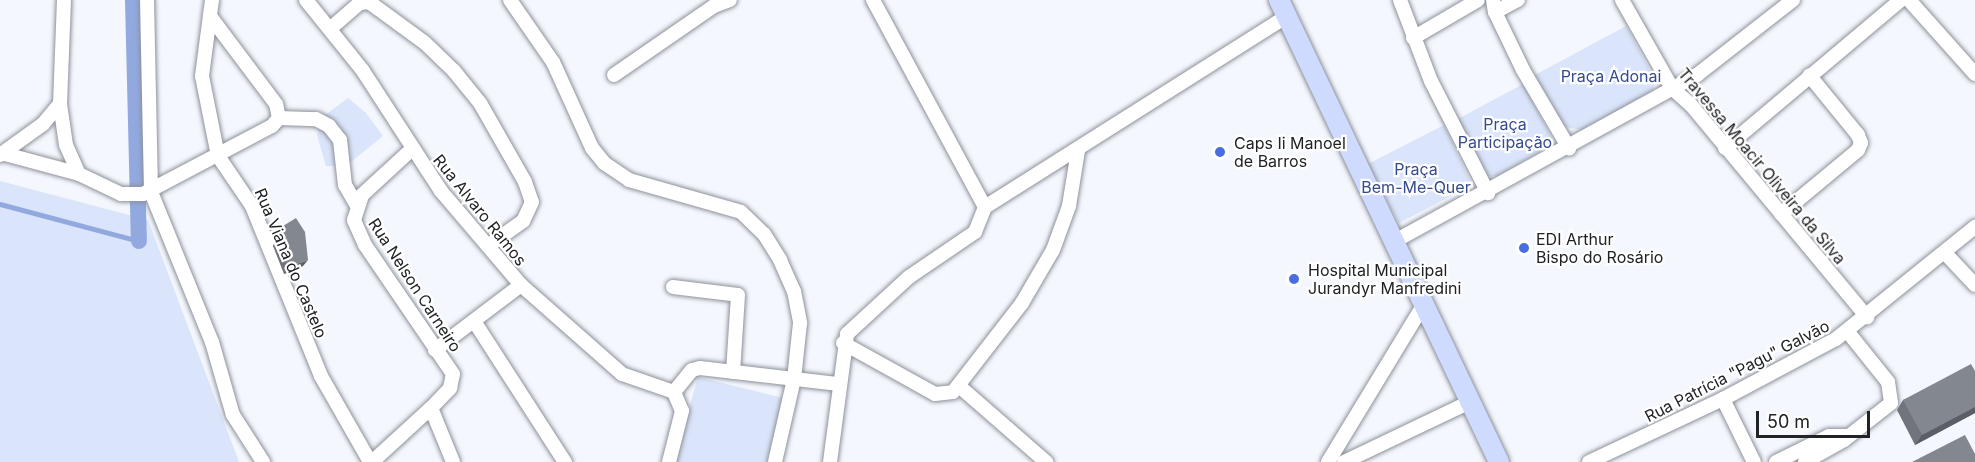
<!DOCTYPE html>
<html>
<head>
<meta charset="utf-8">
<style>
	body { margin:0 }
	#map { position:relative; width:1975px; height:462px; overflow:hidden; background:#f4f7fd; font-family:Inter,sans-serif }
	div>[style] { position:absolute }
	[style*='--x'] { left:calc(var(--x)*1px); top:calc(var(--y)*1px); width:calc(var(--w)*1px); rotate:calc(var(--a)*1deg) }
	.green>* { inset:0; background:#dae4fa }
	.stream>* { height:4.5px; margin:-2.25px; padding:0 2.25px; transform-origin:2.25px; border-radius:2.25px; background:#92a9df }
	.canal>* { height:16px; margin:-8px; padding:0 8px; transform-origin:8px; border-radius:8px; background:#92a9df }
	.roads { filter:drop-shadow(0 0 2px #8d919a) drop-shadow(0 0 2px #8d919a) }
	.street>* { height:14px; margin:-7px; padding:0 7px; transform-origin:7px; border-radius:7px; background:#fff }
	.secondary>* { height:20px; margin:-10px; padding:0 10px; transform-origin:10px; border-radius:10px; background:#cfdbfe }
	.wall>* { inset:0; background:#71747c }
	.shaded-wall>* { inset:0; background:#5c5e65 }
	.building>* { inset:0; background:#838790 }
	.dots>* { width:16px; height:16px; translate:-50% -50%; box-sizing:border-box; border:3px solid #fff; border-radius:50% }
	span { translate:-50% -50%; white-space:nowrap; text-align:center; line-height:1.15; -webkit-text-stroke:4.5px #fff; paint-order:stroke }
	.park-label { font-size:16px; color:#344b8d }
	.poi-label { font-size:16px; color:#202225 }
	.left { translate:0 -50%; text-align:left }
	.street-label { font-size:16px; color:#202225 }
	.scale { position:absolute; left:1756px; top:411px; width:114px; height:27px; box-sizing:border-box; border:3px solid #202225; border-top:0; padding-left:8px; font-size:18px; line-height:21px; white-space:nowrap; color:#202225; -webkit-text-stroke:4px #fff; paint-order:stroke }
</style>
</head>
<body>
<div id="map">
	<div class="green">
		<div style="clip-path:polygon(1626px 26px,1655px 79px,1653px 91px,1583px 130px,1565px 127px,1533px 76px)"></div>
		<div style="clip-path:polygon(1523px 84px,1552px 138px,1552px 145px,1497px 176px,1487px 176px,1456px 120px)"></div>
		<div style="clip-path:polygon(348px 98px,366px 113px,383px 136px,346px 166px,326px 166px,317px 135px,321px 118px)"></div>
		<div style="clip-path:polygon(1444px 125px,1472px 185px,1399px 223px,1368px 164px)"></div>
		<div style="clip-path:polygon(0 181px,148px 220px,239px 462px,0 462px)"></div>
		<div style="clip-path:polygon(698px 377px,783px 398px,767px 462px,674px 462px)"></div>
	</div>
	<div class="stream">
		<div style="--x:0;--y:204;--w:144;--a:14.9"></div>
	</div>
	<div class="canal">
		<div style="--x:133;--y:0;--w:241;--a:88.6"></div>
	</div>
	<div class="roads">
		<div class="street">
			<div style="--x:147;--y:0;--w:192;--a:88.8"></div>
			<div style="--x:151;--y:192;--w:162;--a:67.9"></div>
			<div style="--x:212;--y:342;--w:76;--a:74"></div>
			<div style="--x:233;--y:415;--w:56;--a:57.4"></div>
			<div style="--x:212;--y:0;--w:77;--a:97.5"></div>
			<div style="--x:202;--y:76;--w:82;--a:78.7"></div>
			<div style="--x:218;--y:156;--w:60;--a:55.8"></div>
			<div style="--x:252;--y:206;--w:183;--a:67.9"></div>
			<div style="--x:321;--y:376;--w:99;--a:60.3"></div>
			<div style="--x:306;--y:0;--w:91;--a:51.2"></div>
			<div style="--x:363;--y:71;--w:143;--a:57"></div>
			<div style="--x:441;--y:191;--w:123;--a:49.6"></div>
			<div style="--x:521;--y:285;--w:135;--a:41.4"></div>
			<div style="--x:622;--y:374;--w:55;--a:19.1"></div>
			<div style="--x:510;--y:0;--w:75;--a:55.3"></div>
			<div style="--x:553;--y:62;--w:94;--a:65.6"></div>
			<div style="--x:592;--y:148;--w:19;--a:51"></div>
			<div style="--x:604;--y:163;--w:30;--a:34"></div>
			<div style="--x:629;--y:180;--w:116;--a:15.9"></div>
			<div style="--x:741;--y:212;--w:32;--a:44"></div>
			<div style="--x:764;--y:234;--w:31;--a:58"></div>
			<div style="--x:780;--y:260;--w:34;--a:66"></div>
			<div style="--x:794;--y:291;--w:33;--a:79"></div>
			<div style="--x:800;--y:323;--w:56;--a:96.1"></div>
			<div style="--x:794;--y:379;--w:85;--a:102.9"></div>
			<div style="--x:873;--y:0;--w:235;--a:61.6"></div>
			<div style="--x:985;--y:207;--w:357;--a:-32.3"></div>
			<div style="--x:1400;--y:0;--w:87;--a:69.1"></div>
			<div style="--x:1431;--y:81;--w:126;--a:63"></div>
			<div style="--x:1493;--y:0;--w:12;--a:81"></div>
			<div style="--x:1495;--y:12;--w:64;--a:64.2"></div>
			<div style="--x:1523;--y:70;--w:91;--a:59.5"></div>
			<div style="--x:1622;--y:0;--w:101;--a:60.4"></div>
			<div style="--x:1672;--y:88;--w:25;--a:42"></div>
			<div style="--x:1691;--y:105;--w:276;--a:50.3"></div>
			<div style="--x:1909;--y:0;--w:99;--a:48.3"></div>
			<div style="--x:1495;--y:12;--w:26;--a:-28"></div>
			<div style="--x:331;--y:28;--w:38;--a:-41"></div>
			<div style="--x:360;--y:3;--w:9;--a:-6"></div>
			<div style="--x:369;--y:2;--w:69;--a:36.2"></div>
			<div style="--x:425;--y:43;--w:40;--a:44"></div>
			<div style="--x:454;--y:71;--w:41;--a:50.9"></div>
			<div style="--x:480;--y:103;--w:91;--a:60.3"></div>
			<div style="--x:525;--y:182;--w:21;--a:71"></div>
			<div style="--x:532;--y:202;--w:21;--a:115"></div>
			<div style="--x:523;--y:221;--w:43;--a:144.5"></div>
			<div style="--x:1413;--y:38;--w:75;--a:-30.3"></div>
			<div style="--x:614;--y:75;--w:121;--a:-34.6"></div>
			<div style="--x:714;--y:6;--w:17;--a:-21"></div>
			<div style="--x:60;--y:104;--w:41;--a:81.7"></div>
			<div style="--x:66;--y:145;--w:32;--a:66"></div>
			<div style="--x:279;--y:118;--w:37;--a:2"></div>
			<div style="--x:316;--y:119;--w:15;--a:28"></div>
			<div style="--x:329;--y:126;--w:18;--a:52"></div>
			<div style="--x:340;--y:140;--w:45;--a:83.7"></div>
			<div style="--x:345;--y:185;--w:22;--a:60"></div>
			<div style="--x:1725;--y:148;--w:230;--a:-40.1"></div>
			<div style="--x:5;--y:154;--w:77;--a:15.1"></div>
			<div style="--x:79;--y:174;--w:47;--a:25.5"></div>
			<div style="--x:121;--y:194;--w:22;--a:0"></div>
			<div style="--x:143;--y:194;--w:146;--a:-27.8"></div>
			<div style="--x:272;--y:126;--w:11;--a:-49"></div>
			<div style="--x:279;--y:118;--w:14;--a:-102"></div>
			<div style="--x:276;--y:104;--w:110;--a:-126.9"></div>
			<div style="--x:0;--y:155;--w:53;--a:-35.8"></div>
			<div style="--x:43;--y:124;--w:26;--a:-50"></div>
			<div style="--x:60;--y:104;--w:104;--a:-87.8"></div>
			<div style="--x:1781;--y:214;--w:100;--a:-39.7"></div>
			<div style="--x:1858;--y:150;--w:8;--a:-67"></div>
			<div style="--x:1861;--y:143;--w:9;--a:-111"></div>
			<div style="--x:1858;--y:135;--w:77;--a:-129.2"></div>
			<div style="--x:1395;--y:241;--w:345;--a:-28.8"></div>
			<div style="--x:1697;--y:75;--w:122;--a:-38"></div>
			<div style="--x:1945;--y:253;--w:44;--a:46.8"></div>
			<div style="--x:673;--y:287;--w:65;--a:7"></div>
			<div style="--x:738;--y:295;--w:77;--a:93.7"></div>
			<div style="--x:474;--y:321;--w:168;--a:57.2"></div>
			<div style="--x:843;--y:343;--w:105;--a:29"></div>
			<div style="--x:935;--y:394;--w:18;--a:-6"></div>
			<div style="--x:953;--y:392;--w:113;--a:-52.2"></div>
			<div style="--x:1022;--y:303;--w:61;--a:-59.7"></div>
			<div style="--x:1053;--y:250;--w:47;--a:-70"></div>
			<div style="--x:1069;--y:206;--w:56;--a:-80.7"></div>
			<div style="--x:435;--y:350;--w:108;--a:-37.1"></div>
			<div style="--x:959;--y:386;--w:116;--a:41.1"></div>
			<div style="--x:674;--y:392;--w:28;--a:-51"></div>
			<div style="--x:692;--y:370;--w:8;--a:-14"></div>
			<div style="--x:700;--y:368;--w:140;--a:6.6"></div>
			<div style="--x:1723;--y:399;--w:70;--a:63.8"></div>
			<div style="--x:431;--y:408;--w:58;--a:67.8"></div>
			<div style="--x:372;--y:462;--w:80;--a:-42.5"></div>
			<div style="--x:431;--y:408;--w:28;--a:-46"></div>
			<div style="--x:450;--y:388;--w:14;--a:-78"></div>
			<div style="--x:453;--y:374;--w:156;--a:-124.3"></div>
			<div style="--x:365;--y:245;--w:27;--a:-114"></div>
			<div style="--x:354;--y:220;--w:26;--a:-72"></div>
			<div style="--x:362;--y:195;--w:67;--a:-42.6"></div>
			<div style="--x:669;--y:462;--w:53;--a:-75.7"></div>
			<div style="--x:682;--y:411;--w:21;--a:-113"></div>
			<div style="--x:830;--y:462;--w:129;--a:-82.4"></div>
			<div style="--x:847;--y:334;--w:84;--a:-42.6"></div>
			<div style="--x:909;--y:277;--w:80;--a:-34.3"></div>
			<div style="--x:975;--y:232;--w:27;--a:-68"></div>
			<div style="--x:1328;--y:462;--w:185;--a:-58.7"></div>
			<div style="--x:1344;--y:462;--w:142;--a:-25.5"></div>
			<div style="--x:1589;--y:462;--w:148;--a:-25.2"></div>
			<div style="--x:1723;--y:399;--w:128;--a:-28"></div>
			<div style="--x:1836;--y:339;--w:179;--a:-38.9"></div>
			<div style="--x:1776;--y:462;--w:59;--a:-26.1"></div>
			<div style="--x:1829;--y:436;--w:20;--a:0"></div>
			<div style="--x:1805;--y:462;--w:45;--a:-29.4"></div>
			<div style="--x:1844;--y:440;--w:60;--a:-38.2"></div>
			<div style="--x:1891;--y:403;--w:21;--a:-98"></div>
			<div style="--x:1888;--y:382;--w:64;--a:-128.7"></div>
		</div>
		<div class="secondary">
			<div style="--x:1279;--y:0;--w:512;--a:64.54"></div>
		</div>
	</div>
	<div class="wall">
		<div style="clip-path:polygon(283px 226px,303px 266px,284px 274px,273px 246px,278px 233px)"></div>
		<div style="clip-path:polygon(1975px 371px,1975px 413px,1915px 445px,1897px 410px,1903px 400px)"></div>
	</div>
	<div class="shaded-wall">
		<div style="clip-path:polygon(308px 260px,303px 266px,284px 274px,288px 268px)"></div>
		<div style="clip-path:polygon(1975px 407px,1975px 413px,1915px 445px,1922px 435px)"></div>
	</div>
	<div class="building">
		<div style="clip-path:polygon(296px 218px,305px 232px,308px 260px,288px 268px,278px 239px,283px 226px)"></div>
		<div style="clip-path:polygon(1971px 364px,1975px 371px,1975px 407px,1922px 435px,1903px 400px)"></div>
		<div style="clip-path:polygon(1965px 435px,1975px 454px,1975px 462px,1912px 462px)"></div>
	</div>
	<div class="dots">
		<div style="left:1220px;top:152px;background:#496ee1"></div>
		<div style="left:1524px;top:248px;background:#496ee1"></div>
		<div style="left:1294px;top:279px;background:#496ee1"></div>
	</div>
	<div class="park-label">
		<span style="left:1611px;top:76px">Praça Adonai</span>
		<span style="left:1505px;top:133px">Praça<br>Participação</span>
		<span style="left:1416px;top:178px">Praça<br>Bem-Me-Quer</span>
	</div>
	<div class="poi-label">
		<span class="left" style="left:1234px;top:152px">Caps Ii Manoel<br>de Barros</span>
		<span class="left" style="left:1536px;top:248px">EDI Arthur<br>Bispo do Rosário</span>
		<span class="left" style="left:1308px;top:279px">Hospital Municipal<br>Jurandyr Manfredini</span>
	</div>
	<div class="street-label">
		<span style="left:1762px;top:166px;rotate:50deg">Travessa Moacir Oliveira da Silva</span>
		<span style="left:480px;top:210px;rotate:51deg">Rua Alvaro Ramos</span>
		<span style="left:291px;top:263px;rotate:67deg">Rua Viana do Castelo</span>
		<span style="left:415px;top:285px;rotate:57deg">Rua Nelson Carneiro</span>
		<span style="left:1737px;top:371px;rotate:-27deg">Rua Patrícia "Pagu" Galvão</span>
	</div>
	<div class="scale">50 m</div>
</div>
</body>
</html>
